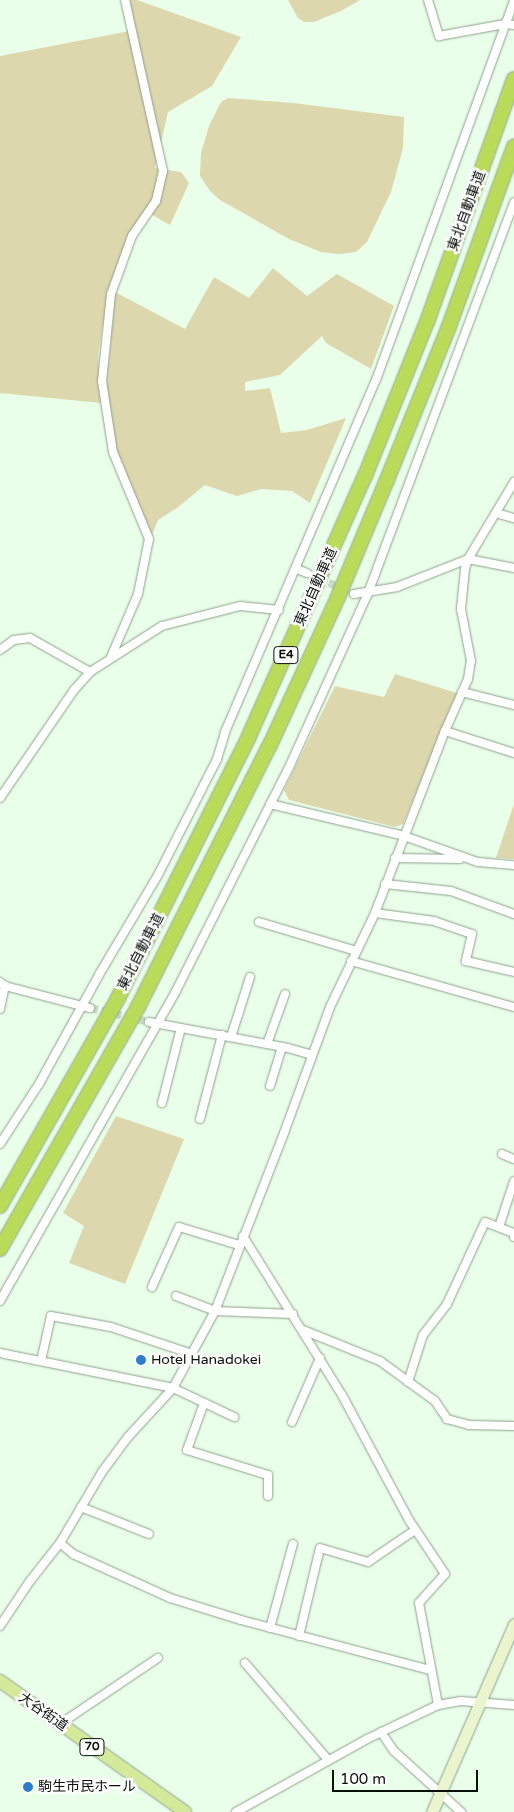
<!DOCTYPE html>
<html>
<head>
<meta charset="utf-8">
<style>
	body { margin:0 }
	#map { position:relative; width:514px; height:1812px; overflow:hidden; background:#eaffe9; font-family:"Varela Round","Noto Sans JP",sans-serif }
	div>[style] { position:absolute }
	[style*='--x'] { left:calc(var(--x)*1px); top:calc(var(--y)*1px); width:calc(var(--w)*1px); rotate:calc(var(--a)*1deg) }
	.green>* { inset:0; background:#ddd7ae }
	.street-tunnel>* { height:8px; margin-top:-4px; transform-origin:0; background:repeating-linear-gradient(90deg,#c8dbc7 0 8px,transparent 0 12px) }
	.roads { filter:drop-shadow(0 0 1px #8da08c) drop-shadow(0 0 1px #8da08c) }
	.street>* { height:8px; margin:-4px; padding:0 4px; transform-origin:4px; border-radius:4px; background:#fff }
	.secondary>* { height:11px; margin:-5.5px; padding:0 5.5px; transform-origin:5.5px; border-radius:5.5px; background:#eaf4cd }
	.primary>* { height:12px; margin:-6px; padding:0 6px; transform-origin:6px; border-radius:6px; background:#d5e99b }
	.highway>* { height:14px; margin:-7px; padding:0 7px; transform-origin:7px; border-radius:7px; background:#b9db59 }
	.dots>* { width:14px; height:14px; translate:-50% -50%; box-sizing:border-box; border:2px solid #fff; border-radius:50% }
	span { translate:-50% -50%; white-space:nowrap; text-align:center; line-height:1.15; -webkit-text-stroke:5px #fff; paint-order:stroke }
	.shield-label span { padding:1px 4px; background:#fff; border:1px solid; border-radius:4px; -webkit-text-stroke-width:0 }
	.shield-label { font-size:12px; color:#091009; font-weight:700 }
	.street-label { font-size:14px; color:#091009 }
	.poi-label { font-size:14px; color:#091009 }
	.left { translate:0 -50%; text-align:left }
	.scale { position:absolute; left:332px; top:1770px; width:146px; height:22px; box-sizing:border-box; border:2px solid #091009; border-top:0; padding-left:6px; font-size:15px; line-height:18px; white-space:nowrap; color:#091009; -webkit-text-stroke:4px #fff; paint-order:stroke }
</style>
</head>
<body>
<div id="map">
	<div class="green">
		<div style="clip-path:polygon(130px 0,137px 0,241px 37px,212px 86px,168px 112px,155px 168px,181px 172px,189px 183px,170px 225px,147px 212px,107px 298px,98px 356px,101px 403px,0 393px,0 56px,135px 30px)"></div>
		<div style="clip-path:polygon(288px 0,360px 0,341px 11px,314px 22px,304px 22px,298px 18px)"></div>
		<div style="clip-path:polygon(228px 98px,294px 103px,404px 117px,403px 148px,391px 192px,367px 242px,356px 252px,339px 254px,321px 252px,289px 239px,220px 200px,210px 191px,200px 176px,201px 153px,209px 126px,221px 102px)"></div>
		<div style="clip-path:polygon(273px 268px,307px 296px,337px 274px,394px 306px,371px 369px,326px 343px,322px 336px,280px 375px,245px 382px,245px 391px,270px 388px,281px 433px,307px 430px,346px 418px,310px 503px,292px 491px,261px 489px,237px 496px,205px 485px,177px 508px,158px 520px,152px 535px,111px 442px,106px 395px,115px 292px,185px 329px,214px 277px,249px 298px)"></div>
		<div style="clip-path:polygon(395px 674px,457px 693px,403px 824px,395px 827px,289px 800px,284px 790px,335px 686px,384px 697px)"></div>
		<div style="clip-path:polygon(514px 804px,514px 859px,496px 858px)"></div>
		<div style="clip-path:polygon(116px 1116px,184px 1139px,125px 1284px,69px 1263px,84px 1226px,63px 1213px)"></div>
	</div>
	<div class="street-tunnel">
		<div style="--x:307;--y:573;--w:51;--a:24.1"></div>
		<div style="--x:90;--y:1008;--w:61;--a:13.3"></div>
	</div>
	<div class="roads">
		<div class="street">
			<div style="--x:428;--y:0;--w:38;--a:73"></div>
			<div style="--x:439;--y:36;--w:67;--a:-10.3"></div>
			<div style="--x:505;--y:24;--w:9;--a:6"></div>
			<div style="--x:496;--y:513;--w:19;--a:16"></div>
			<div style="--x:297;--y:569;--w:11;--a:22"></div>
			<div style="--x:354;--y:594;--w:44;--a:-9.2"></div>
			<div style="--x:397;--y:587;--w:76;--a:-21.5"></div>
			<div style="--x:468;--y:559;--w:47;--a:11.1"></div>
			<div style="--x:0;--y:650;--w:17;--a:-36"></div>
			<div style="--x:14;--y:640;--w:16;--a:-7"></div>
			<div style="--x:30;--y:638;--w:69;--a:29.5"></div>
			<div style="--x:111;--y:657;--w:69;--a:-66.8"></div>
			<div style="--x:138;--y:594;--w:56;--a:-78.7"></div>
			<div style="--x:149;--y:539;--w:94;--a:-112.5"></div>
			<div style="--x:113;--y:452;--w:72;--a:-98.8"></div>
			<div style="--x:102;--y:381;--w:87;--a:-84.1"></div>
			<div style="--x:111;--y:294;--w:62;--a:-70.1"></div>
			<div style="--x:132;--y:236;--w:42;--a:-55.6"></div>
			<div style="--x:156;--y:201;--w:31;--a:-77"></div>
			<div style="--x:163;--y:171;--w:175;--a:-102.5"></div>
			<div style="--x:462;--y:692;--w:54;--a:14"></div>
			<div style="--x:445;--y:731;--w:57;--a:-66.1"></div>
			<div style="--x:468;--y:679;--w:18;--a:-81"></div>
			<div style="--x:471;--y:661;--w:53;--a:-100.9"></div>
			<div style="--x:461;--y:609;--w:40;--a:-84.3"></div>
			<div style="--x:465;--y:569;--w:10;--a:-73"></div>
			<div style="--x:468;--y:559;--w:90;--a:-59.1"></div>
			<div style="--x:0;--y:798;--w:131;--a:-55.6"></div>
			<div style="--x:74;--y:690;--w:24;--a:-48"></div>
			<div style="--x:90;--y:672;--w:85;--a:-32.6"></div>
			<div style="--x:162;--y:626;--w:81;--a:-14.4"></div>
			<div style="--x:240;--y:606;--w:39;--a:6"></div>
			<div style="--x:270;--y:804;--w:138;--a:13.4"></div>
			<div style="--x:404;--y:836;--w:78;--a:19.4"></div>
			<div style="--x:478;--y:862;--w:36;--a:5"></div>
			<div style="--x:395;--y:858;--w:65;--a:0.9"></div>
			<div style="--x:385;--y:884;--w:66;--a:6.1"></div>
			<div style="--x:451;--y:891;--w:67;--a:20.1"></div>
			<div style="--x:375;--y:913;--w:60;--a:7.7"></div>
			<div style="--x:434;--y:921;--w:40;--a:18.9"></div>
			<div style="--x:472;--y:934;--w:28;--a:103"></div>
			<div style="--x:466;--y:961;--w:49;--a:12.9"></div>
			<div style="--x:259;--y:922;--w:101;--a:16.6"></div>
			<div style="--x:351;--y:961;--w:169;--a:15.8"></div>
			<div style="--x:0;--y:982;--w:6;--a:39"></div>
			<div style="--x:5;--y:986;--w:88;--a:14.5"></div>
			<div style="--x:0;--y:1009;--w:24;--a:-78"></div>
			<div style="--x:149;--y:1022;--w:141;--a:10.6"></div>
			<div style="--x:288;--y:1048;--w:25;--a:16"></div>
			<div style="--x:231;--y:1037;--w:63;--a:-72.4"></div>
			<div style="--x:267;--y:1044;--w:53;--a:-70.2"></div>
			<div style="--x:270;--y:1086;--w:41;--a:-72.9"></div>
			<div style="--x:162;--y:1103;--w:77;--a:-75.8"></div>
			<div style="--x:200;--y:1119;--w:87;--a:-75.3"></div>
			<div style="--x:0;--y:1144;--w:72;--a:-57"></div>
			<div style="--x:39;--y:1084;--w:127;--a:-61.2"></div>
			<div style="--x:100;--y:973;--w:114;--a:-59.4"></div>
			<div style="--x:158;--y:875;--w:130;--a:-63"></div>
			<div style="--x:217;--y:759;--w:28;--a:-73"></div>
			<div style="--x:225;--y:732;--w:383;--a:-66.8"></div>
			<div style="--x:376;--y:380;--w:404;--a:-70"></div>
			<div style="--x:502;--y:1154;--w:13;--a:23"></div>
			<div style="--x:499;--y:1227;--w:48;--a:-71.9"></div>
			<div style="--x:243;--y:1236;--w:187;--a:58.1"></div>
			<div style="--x:342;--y:1395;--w:142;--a:61.8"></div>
			<div style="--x:409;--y:1520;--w:65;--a:56.3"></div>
			<div style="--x:445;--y:1574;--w:39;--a:132"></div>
			<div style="--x:419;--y:1603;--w:104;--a:79.4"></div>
			<div style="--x:438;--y:1705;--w:23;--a:-10"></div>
			<div style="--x:461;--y:1701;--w:53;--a:4.3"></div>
			<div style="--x:152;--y:1287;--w:66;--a:-65.8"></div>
			<div style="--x:179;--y:1227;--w:63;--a:16.7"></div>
			<div style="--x:176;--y:1296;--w:42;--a:21"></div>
			<div style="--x:215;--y:1311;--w:78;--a:2.2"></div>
			<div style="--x:0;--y:1301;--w:356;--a:-60.4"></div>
			<div style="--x:176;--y:991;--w:255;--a:-63.2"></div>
			<div style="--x:291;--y:763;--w:187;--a:-65.6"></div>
			<div style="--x:368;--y:593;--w:417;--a:-69.5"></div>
			<div style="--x:303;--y:1330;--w:83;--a:21.9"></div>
			<div style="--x:380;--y:1361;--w:68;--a:36"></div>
			<div style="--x:435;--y:1401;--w:22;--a:56"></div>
			<div style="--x:447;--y:1419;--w:23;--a:15"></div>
			<div style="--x:469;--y:1425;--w:45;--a:1.3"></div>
			<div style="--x:0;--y:1353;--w:177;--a:11.4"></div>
			<div style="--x:173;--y:1388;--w:68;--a:25.4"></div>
			<div style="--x:41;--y:1361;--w:46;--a:-77.5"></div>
			<div style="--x:51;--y:1316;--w:61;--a:10.4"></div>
			<div style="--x:111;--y:1327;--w:85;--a:18.4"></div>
			<div style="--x:408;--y:1382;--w:49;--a:-72.3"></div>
			<div style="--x:423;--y:1335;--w:39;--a:-52"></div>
			<div style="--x:447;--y:1304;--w:90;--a:-65.1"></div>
			<div style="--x:485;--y:1222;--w:30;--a:21"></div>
			<div style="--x:513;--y:1233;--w:4;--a:76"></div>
			<div style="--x:204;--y:1403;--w:50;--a:109.9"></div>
			<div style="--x:187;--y:1450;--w:85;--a:17.2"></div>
			<div style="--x:268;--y:1475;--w:21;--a:90"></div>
			<div style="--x:292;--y:1422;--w:70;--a:-66.4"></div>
			<div style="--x:81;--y:1507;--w:73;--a:21.7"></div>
			<div style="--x:60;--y:1543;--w:17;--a:40"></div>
			<div style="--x:73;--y:1554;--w:107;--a:24.4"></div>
			<div style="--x:170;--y:1598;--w:74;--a:17.2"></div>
			<div style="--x:241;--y:1620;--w:196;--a:14.8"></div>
			<div style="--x:0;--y:1626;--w:54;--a:-56.3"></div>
			<div style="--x:30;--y:1581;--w:48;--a:-51.7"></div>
			<div style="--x:60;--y:1543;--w:82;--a:-59.4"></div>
			<div style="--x:102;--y:1472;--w:44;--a:-53.4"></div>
			<div style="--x:128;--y:1437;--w:67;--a:-47.4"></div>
			<div style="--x:173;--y:1388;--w:88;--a:-61.4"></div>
			<div style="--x:215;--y:1311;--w:191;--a:-68.8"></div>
			<div style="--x:284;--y:1133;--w:134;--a:-69.9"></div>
			<div style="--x:330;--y:1007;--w:104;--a:-64.4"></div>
			<div style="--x:375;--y:913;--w:195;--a:-69"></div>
			<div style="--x:445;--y:731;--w:72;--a:17.7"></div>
			<div style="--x:270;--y:1628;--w:87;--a:-74.7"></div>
			<div style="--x:299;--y:1636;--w:90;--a:-76.6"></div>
			<div style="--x:320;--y:1548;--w:50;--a:16.3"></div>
			<div style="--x:368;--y:1562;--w:57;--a:-34.2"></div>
			<div style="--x:245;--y:1663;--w:128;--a:49.4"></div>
			<div style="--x:60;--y:1724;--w:118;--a:-34"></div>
			<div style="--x:381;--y:1732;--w:23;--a:56"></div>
			<div style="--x:394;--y:1751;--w:91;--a:42.3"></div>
			<div style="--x:236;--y:1812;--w:150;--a:-29.1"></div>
			<div style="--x:367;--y:1739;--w:79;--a:-25.6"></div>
		</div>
		<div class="secondary">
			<div style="--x:432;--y:1812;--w:205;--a:-66.4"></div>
		</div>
		<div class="primary">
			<div style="--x:0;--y:1681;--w:227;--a:35.3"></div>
		</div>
		<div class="highway">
			<div style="--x:0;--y:1206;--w:239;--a:-60.4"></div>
			<div style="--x:118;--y:998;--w:293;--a:-63.4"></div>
			<div style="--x:249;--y:736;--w:285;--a:-66"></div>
			<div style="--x:365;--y:476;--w:166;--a:-68.1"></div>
			<div style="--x:427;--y:322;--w:258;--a:-70.3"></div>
			<div style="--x:0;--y:1249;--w:279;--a:-60.3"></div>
			<div style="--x:138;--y:1007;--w:293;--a:-63.3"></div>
			<div style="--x:270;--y:745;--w:163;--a:-65.3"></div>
			<div style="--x:338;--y:597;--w:127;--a:-67.3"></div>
			<div style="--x:387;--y:480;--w:163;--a:-68"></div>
			<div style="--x:448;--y:329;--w:194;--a:-70.1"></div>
		</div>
	</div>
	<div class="dots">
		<div style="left:141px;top:1360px;background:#2c7dcc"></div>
		<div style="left:28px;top:1787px;background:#2c7dcc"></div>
	</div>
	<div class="shield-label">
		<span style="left:286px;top:655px">E4</span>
		<span style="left:92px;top:1747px">70</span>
	</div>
	<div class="street-label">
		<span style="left:467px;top:211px;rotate:-70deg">東北自動車道</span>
		<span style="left:316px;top:587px;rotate:-66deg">東北自動車道</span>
		<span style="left:141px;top:952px;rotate:-63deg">東北自動車道</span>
		<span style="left:43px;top:1712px;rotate:35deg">大谷街道</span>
	</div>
	<div class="poi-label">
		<span class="left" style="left:151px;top:1360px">Hotel Hanadokei</span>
		<span class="left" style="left:38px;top:1787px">駒生市民ホール</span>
	</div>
	<div class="scale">100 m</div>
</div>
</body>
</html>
